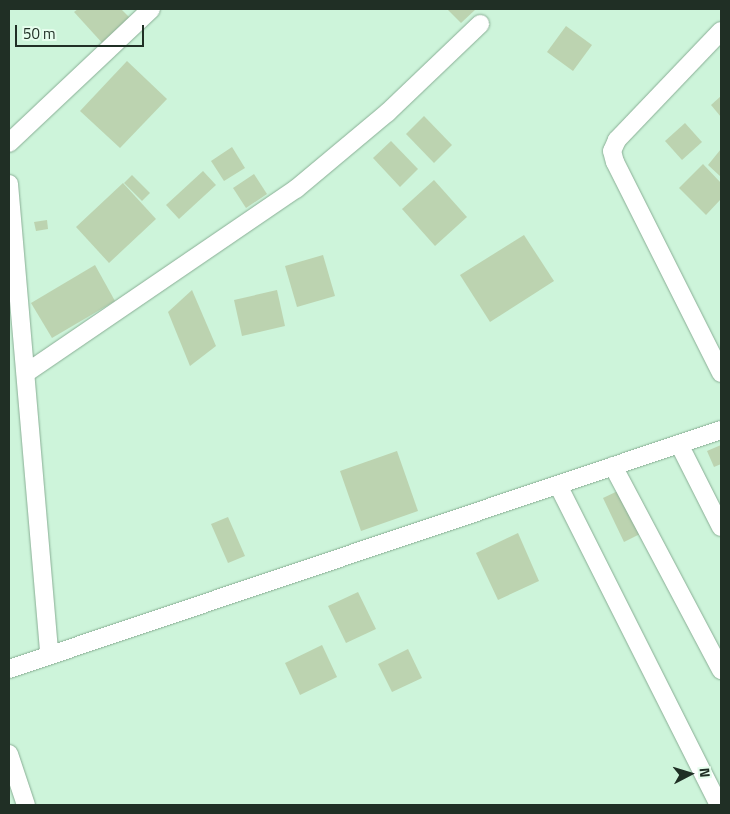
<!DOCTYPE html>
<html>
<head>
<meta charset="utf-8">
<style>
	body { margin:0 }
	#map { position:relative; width:730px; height:814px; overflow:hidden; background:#cdf4da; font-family:"Titillium Web",sans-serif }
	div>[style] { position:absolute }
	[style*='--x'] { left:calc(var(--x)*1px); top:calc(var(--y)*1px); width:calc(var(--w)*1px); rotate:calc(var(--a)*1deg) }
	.building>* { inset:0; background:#bcd3b0 }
	.roads { filter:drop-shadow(0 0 1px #89ae95) drop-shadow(0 0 1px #89ae95) }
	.minor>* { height:18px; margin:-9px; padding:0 9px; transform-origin:9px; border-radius:9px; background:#fff }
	span { translate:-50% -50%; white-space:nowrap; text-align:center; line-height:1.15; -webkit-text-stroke:4px #e6fded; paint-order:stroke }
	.frame { position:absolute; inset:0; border:10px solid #202f25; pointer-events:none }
	.north { position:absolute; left:665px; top:749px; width:50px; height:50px; -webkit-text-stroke:4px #e6fded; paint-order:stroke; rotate:85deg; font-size:14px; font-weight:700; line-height:20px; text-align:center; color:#202f25 }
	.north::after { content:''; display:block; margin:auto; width:18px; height:22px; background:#202f25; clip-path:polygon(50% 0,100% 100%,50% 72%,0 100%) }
	.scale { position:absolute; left:15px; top:25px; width:129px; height:22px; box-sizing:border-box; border:2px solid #202f25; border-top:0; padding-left:6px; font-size:15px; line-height:18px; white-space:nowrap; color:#202f25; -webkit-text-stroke:4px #e6fded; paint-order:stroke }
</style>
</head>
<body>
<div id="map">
	<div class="building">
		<div style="clip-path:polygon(78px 9px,121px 9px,131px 19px,104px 45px,74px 12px)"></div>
		<div style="clip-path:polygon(447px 9px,476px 9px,461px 23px)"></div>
		<div style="clip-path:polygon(566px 26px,592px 45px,573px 71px,547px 52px)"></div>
		<div style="clip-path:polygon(127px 61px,167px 99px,120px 148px,80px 111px)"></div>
		<div style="clip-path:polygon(721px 96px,721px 117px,711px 105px)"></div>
		<div style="clip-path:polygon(424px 116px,452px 145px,434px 163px,406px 134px)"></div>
		<div style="clip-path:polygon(685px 123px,702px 142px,682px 160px,665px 141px)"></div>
		<div style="clip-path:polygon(391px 141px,418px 169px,400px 187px,373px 158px)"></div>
		<div style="clip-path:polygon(232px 147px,245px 168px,224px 181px,211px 161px)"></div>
		<div style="clip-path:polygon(721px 149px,721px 177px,708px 165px)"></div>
		<div style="clip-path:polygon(703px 164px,721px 183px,721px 199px,706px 215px,679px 188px)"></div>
		<div style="clip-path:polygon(203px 171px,216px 185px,179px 219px,166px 205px)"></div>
		<div style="clip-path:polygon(254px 174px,267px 194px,246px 208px,233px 188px)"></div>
		<div style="clip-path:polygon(132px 175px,150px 193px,142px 201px,124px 183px)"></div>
		<div style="clip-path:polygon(434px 180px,467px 217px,435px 246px,402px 209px)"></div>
		<div style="clip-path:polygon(123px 183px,156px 219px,109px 263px,76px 227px)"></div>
		<div style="clip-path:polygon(47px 220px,48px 229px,36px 231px,34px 222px)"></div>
		<div style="clip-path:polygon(524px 235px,554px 281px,490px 322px,460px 275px)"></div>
		<div style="clip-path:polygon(323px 255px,335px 296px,297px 307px,285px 266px)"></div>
		<div style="clip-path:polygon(95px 265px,115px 301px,52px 338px,31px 303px)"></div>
		<div style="clip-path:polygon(192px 290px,216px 346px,190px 366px,168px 312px)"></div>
		<div style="clip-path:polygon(277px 290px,285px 326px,242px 336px,234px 300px)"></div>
		<div style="clip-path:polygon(721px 445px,721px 464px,714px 467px,707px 451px)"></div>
		<div style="clip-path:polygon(397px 451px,418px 511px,361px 531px,340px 471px)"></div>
		<div style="clip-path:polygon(622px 489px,642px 533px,624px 542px,603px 498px)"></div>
		<div style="clip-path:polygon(228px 517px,245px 556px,228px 563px,211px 524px)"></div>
		<div style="clip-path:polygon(518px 533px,539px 581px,498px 600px,476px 553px)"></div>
		<div style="clip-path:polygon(358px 592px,376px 629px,346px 643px,328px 606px)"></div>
		<div style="clip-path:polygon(322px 645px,337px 677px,300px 695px,285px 663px)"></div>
		<div style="clip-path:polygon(408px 649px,422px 678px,392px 692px,378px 664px)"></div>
	</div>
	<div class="roads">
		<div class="minor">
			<div style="--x:721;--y:31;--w:151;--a:133.7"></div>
			<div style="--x:617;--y:140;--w:12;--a:114"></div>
			<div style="--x:612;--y:151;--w:11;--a:75"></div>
			<div style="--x:615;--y:162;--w:236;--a:63.3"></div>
			<div style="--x:9;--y:143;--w:195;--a:-43.3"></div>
			<div style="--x:9;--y:184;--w:473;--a:85.1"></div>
			<div style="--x:26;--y:373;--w:327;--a:-34.3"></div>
			<div style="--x:296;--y:189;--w:119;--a:-39.9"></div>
			<div style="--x:387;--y:113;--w:129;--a:-43.7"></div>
			<div style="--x:679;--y:444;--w:93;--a:63.2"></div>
			<div style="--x:613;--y:466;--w:231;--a:62.1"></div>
			<div style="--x:558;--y:485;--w:358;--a:63.3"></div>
			<div style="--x:9;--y:669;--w:751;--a:-18.56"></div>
			<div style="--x:9;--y:754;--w:54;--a:71.6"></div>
		</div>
	</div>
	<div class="frame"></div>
	<div class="north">N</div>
	<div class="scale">50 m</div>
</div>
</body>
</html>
